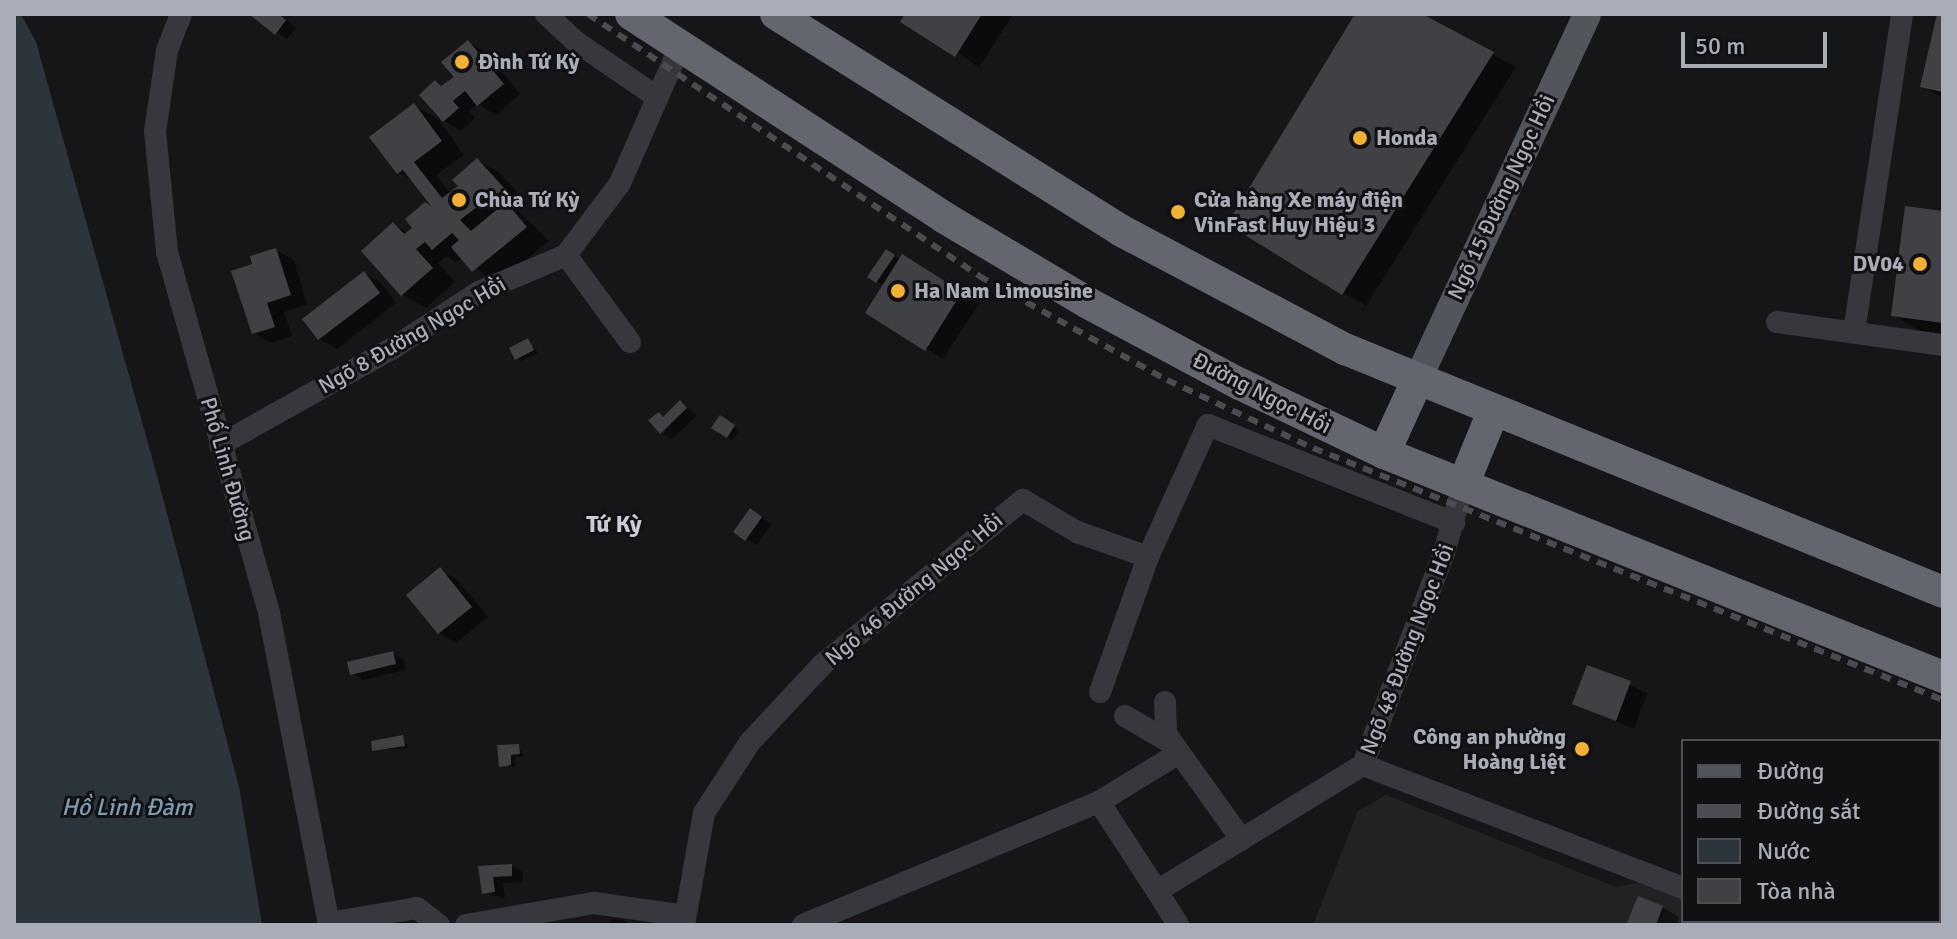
<!DOCTYPE html>
<html>
<head>
<meta charset="utf-8">
<style>
	body { margin:0 }
	#map { position:relative; width:1957px; height:939px; overflow:hidden; background:#161618; font-family:Signika,sans-serif }
	div>[style] { position:absolute }
	[style*='--x'] { left:calc(var(--x)*1px); top:calc(var(--y)*1px); width:calc(var(--w)*1px); rotate:calc(var(--a)*1deg) }
	.built>* { inset:0; background:#222225 }
	.water>* { inset:0; background:#2c353c }
	.shadow>* { inset:0; background:#0007 }
	.building>* { inset:0; background:#404145 }
	.minor>* { height:22px; margin:-11px; padding:0 11px; transform-origin:11px; border-radius:11px; background:#37383d }
	.major>* { height:28px; margin:-14px; padding:0 14px; transform-origin:14px; border-radius:14px; background:#53555c }
	.highway>* { height:32px; margin:-16px; padding:0 16px; transform-origin:16px; border-radius:16px; background:#63666e }
	.rail>* { height:6px; margin-top:-3px; transform-origin:0; background:repeating-linear-gradient(90deg,#4a4c52 0 10px,transparent 0 18px) }
	.dots>* { width:22px; height:22px; translate:-50% -50%; box-sizing:border-box; border:4px solid #111113; border-radius:50% }
	span { translate:-50% -50%; white-space:nowrap; text-align:center; line-height:1.15; -webkit-text-stroke:6px #111113; paint-order:stroke }
	.poi-label { font-size:22px; color:#a8adb8; font-weight:700 }
	.left { translate:0 -50%; text-align:left }
	.right { translate:-100% -50%; text-align:right }
	.street-label { font-size:22px; color:#a8adb8 }
	.neighbourhood-label { font-size:24px; color:#c9ccd4; font-weight:700 }
	.water-label { font-size:24px; color:#7f9bb3; font-style:italic }
	.frame { position:absolute; inset:0; border:16px solid #a8adb8; pointer-events:none }
	.legend { position:absolute; left:1681px; top:739px; width:260px; height:184px; box-sizing:border-box; background:#111113; border:2px solid #4d4f55; margin:0; padding:10px 14px; list-style:none; font-size:24px; color:#a8adb8 }
	.legend li { display:flex; align-items:center; gap:16px; height:40px }
	.legend b { width:40px; border:2px solid #4d4f55 }
	.scale { position:absolute; left:1681px; top:32px; width:146px; height:36px; box-sizing:border-box; border:4px solid #a8adb8; border-top:0; padding-left:10px; font-size:24px; line-height:28px; white-space:nowrap; color:#a8adb8; -webkit-text-stroke:6px #111113; paint-order:stroke }
</style>
</head>
<body>
<div id="map">
	<div class="built">
		<div style="clip-path:polygon(1386px 795px,1616px 887px,1648px 881px,1683px 898px,1683px 921px,1701px 925px,1313px 925px,1358px 811px)"></div>
	</div>
	<div class="water">
		<div style="clip-path:polygon(14px 14px,21px 14px,36px 42px,156px 472px,239px 787px,262px 925px,14px 925px)"></div>
	</div>
	<div class="shadow">
		<div style="clip-path:polygon(253px 14px,279px 14px,296px 28px,287px 39px)"></div>
		<div style="clip-path:polygon(907px 14px,1013px 14px,979px 68px)"></div>
		<div style="clip-path:polygon(1358px 14px,1418px 14px,1516px 67px,1366px 306px,1230px 224px)"></div>
		<div style="clip-path:polygon(1939px 14px,1943px 14px,1943px 98px,1922px 86px)"></div>
		<div style="clip-path:polygon(468px 42px,486px 52px,520px 94px,496px 115px,478px 104px,469px 111px,475px 118px,461px 131px,444px 121px,436px 82px,444px 87px,456px 77px)"></div>
		<div style="clip-path:polygon(415px 106px,438px 119px,464px 155px,436px 175px,451px 194px,477px 160px,500px 173px,526px 202px,517px 210px,549px 241px,496px 284px,462px 257px,456px 262px,446px 256px,438px 263px,455px 282px,426px 308px,403px 295px,364px 251px,394px 225px,408px 233px,439px 212px,416px 183px,399px 173px)"></div>
		<div style="clip-path:polygon(1943px 213px,1943px 336px,1926px 334px,1893px 315px)"></div>
		<div style="clip-path:polygon(276px 250px,294px 260px,307px 305px,284px 312px,292px 336px,271px 343px,254px 333px,255px 266px)"></div>
		<div style="clip-path:polygon(887px 252px,979px 304px,943px 359px,867px 312px,884px 286px,870px 277px)"></div>
		<div style="clip-path:polygon(364px 273px,381px 283px,396px 303px,337px 349px,320px 339px,305px 319px)"></div>
		<div style="clip-path:polygon(528px 340px,538px 353px,522px 361px,517px 359px)"></div>
		<div style="clip-path:polygon(680px 403px,697px 415px,672px 439px,663px 434px,678px 414px,661px 433px,651px 420px,659px 414px,665px 418px)"></div>
		<div style="clip-path:polygon(720px 417px,739px 430px,732px 440px,714px 427px)"></div>
		<div style="clip-path:polygon(761px 517px,772px 524px,757px 545px,746px 539px)"></div>
		<div style="clip-path:polygon(440px 570px,457px 580px,488px 617px,456px 643px,439px 633px)"></div>
		<div style="clip-path:polygon(392px 653px,404px 659px,406px 670px,363px 680px,352px 673px)"></div>
		<div style="clip-path:polygon(1588px 667px,1647px 693px,1634px 729px,1574px 703px)"></div>
		<div style="clip-path:polygon(402px 738px,409px 748px,374px 750px)"></div>
		<div style="clip-path:polygon(518px 746px,524px 756px,515px 757px,516px 767px,501px 765px)"></div>
		<div style="clip-path:polygon(512px 866px,523px 872px,523px 882px,503px 883px,505px 898px,483px 893px,480px 868px)"></div>
		<div style="clip-path:polygon(1662px 907px,1679px 917px,1677px 925px,1628px 925px)"></div>
		<div style="clip-path:polygon(611px 919px,623px 920px,631px 925px,610px 925px)"></div>
	</div>
	<div class="building">
		<div style="clip-path:polygon(249px 14px,279px 14px,286px 20px,275px 35px)"></div>
		<div style="clip-path:polygon(905px 14px,982px 14px,955px 57px,900px 22px)"></div>
		<div style="clip-path:polygon(1355px 14px,1422px 14px,1494px 52px,1342px 295px,1227px 224px)"></div>
		<div style="clip-path:polygon(1937px 14px,1943px 14px,1943px 92px,1920px 87px)"></div>
		<div style="clip-path:polygon(468px 40px,504px 84px,477px 106px,465px 91px,453px 101px,459px 108px,443px 122px,419px 95px,435px 80px,441px 86px,454px 77px,441px 62px)"></div>
		<div style="clip-path:polygon(414px 103px,442px 141px,414px 162px,442px 198px,458px 186px,452px 180px,477px 158px,504px 188px,480px 210px,477px 207px,460px 220px,471px 231px,506px 202px,527px 227px,472px 272px,451px 247px,459px 240px,452px 233px,432px 250px,425px 242px,416px 249px,433px 268px,401px 296px,361px 251px,393px 222px,404px 234px,412px 228px,405px 219px,425px 202px,431px 206px,403px 170px,397px 174px,369px 137px)"></div>
		<div style="clip-path:polygon(1905px 206px,1943px 211px,1943px 323px,1891px 316px)"></div>
		<div style="clip-path:polygon(276px 248px,291px 295px,267px 303px,275px 327px,252px 334px,231px 271px,252px 264px,250px 256px)"></div>
		<div style="clip-path:polygon(886px 249px,895px 255px,876px 283px,867px 277px)"></div>
		<div style="clip-path:polygon(902px 254px,962px 292px,925px 351px,865px 313px)"></div>
		<div style="clip-path:polygon(364px 271px,380px 293px,318px 340px,302px 319px)"></div>
		<div style="clip-path:polygon(528px 338px,534px 350px,515px 360px,509px 348px)"></div>
		<div style="clip-path:polygon(680px 400px,687px 408px,660px 434px,648px 420px,659px 412px,663px 417px)"></div>
		<div style="clip-path:polygon(720px 415px,735px 425px,727px 438px,711px 428px)"></div>
		<div style="clip-path:polygon(750px 508px,762px 517px,745px 541px,733px 532px)"></div>
		<div style="clip-path:polygon(440px 567px,472px 607px,438px 634px,406px 595px)"></div>
		<div style="clip-path:polygon(393px 651px,396px 664px,350px 675px,347px 662px)"></div>
		<div style="clip-path:polygon(1587px 665px,1631px 681px,1616px 721px,1572px 704px)"></div>
		<div style="clip-path:polygon(403px 735px,405px 746px,372px 751px,371px 741px)"></div>
		<div style="clip-path:polygon(519px 744px,520px 754px,511px 755px,511px 765px,499px 767px,497px 745px)"></div>
		<div style="clip-path:polygon(512px 864px,512px 876px,493px 877px,495px 892px,482px 894px,478px 866px)"></div>
		<div style="clip-path:polygon(1638px 896px,1663px 906px,1656px 925px,1626px 925px)"></div>
	</div>
	<div class="minor">
		<div style="--x:181;--y:14;--w:40;--a:111"></div>
		<div style="--x:167;--y:51;--w:81;--a:98.5"></div>
		<div style="--x:155;--y:131;--w:122;--a:84.3"></div>
		<div style="--x:167;--y:252;--w:375;--a:74.2"></div>
		<div style="--x:269;--y:613;--w:318;--a:79.1"></div>
		<div style="--x:546;--y:14;--w:40;--a:43"></div>
		<div style="--x:575;--y:41;--w:96;--a:34.4"></div>
		<div style="--x:566;--y:255;--w:108;--a:53.7"></div>
		<div style="--x:1777;--y:322;--w:168;--a:7.9"></div>
		<div style="--x:1854;--y:332;--w:322;--a:-81.4"></div>
		<div style="--x:220;--y:445;--w:198;--a:-29.3"></div>
		<div style="--x:393;--y:348;--w:103;--a:-33.1"></div>
		<div style="--x:479;--y:292;--w:95;--a:-23"></div>
		<div style="--x:566;--y:255;--w:90;--a:-53.1"></div>
		<div style="--x:620;--y:183;--w:150;--a:-66.3"></div>
		<div style="--x:1100;--y:692;--w:143;--a:-70.4"></div>
		<div style="--x:1165;--y:702;--w:32;--a:88"></div>
		<div style="--x:1166;--y:734;--w:130;--a:54.4"></div>
		<div style="--x:1125;--y:716;--w:53;--a:30.4"></div>
		<div style="--x:1363;--y:765;--w:343;--a:21"></div>
		<div style="--x:1099;--y:802;--w:106;--a:56.9"></div>
		<div style="--x:1157;--y:891;--w:241;--a:-31.5"></div>
		<div style="--x:1363;--y:765;--w:227;--a:-69.1"></div>
		<div style="--x:1444;--y:553;--w:71;--a:-74.4"></div>
		<div style="--x:1157;--y:891;--w:40;--a:58"></div>
		<div style="--x:329;--y:923;--w:89;--a:-9.7"></div>
		<div style="--x:417;--y:908;--w:28;--a:38"></div>
		<div style="--x:466;--y:925;--w:130;--a:-9.8"></div>
		<div style="--x:594;--y:903;--w:92;--a:8.1"></div>
		<div style="--x:684;--y:925;--w:114;--a:-79.9"></div>
		<div style="--x:704;--y:813;--w:85;--a:-57.1"></div>
		<div style="--x:750;--y:742;--w:107;--a:-46.9"></div>
		<div style="--x:823;--y:664;--w:259;--a:-39.4"></div>
		<div style="--x:1023;--y:500;--w:63;--a:30.7"></div>
		<div style="--x:1077;--y:532;--w:75;--a:19.4"></div>
		<div style="--x:1148;--y:557;--w:145;--a:-65.6"></div>
		<div style="--x:1208;--y:425;--w:265;--a:21.7"></div>
		<div style="--x:803;--y:925;--w:321;--a:-22.6"></div>
		<div style="--x:1099;--y:802;--w:94;--a:-31.5"></div>
		<div style="--x:1713;--y:925;--w:4;--a:-63"></div>
	</div>
	<div class="major">
		<div style="--x:1417;--y:381;--w:404;--a:-65.1"></div>
	</div>
	<div class="highway">
		<div style="--x:631;--y:14;--w:374;--a:33"></div>
		<div style="--x:945;--y:218;--w:166;--a:30.7"></div>
		<div style="--x:1088;--y:303;--w:172;--a:28.1"></div>
		<div style="--x:1240;--y:384;--w:160;--a:25.6"></div>
		<div style="--x:1384;--y:453;--w:602;--a:21.84"></div>
		<div style="--x:776;--y:14;--w:406;--a:32.1"></div>
		<div style="--x:1120;--y:230;--w:255;--a:27.9"></div>
		<div style="--x:1345;--y:349;--w:645;--a:22.11"></div>
		<div style="--x:1384;--y:453;--w:79;--a:-65.4"></div>
		<div style="--x:1463;--y:485;--w:79;--a:-67.7"></div>
	</div>
	<div class="rail">
		<div style="--x:588;--y:14;--w:471;--a:33.8"></div>
		<div style="--x:979;--y:276;--w:215;--a:29"></div>
		<div style="--x:1167;--y:380;--w:161;--a:25"></div>
		<div style="--x:1313;--y:448;--w:679;--a:21.8"></div>
	</div>
	<div class="dots">
		<div style="left:462px;top:62px;background:#f2b134"></div>
		<div style="left:1360px;top:138px;background:#f2b134"></div>
		<div style="left:459px;top:200px;background:#f2b134"></div>
		<div style="left:1178px;top:212px;background:#f2b134"></div>
		<div style="left:1920px;top:264px;background:#f2b134"></div>
		<div style="left:898px;top:291px;background:#f2b134"></div>
		<div style="left:1582px;top:749px;background:#f2b134"></div>
	</div>
	<div class="poi-label">
		<span class="left" style="left:478px;top:62px">Đình Tứ Kỳ</span>
		<span class="left" style="left:1376px;top:138px">Honda</span>
		<span class="left" style="left:1194px;top:212px">Cửa hàng Xe máy điện<br>VinFast Huy Hiệu 3</span>
		<span class="left" style="left:475px;top:200px">Chùa Tứ Kỳ</span>
		<span class="right" style="left:1904px;top:264px">DV04</span>
		<span class="left" style="left:914px;top:291px">Ha Nam Limousine</span>
		<span class="right" style="left:1566px;top:749px">Công an phường<br>Hoàng Liệt</span>
	</div>
	<div class="street-label">
		<span style="left:1501px;top:197px;rotate:-65deg">Ngõ 15 Đường Ngọc Hồi</span>
		<span style="left:412px;top:335px;rotate:-30deg">Ngõ 8 Đường Ngọc Hồi</span>
		<span style="left:1262px;top:393px;rotate:27deg">Đường Ngọc Hồi</span>
		<span style="left:228px;top:469px;rotate:74deg">Phố Linh Đường</span>
		<span style="left:914px;top:589px;rotate:-40deg">Ngõ 46 Đường Ngọc Hồi</span>
		<span style="left:1407px;top:649px;rotate:-69deg">Ngõ 48 Đường Ngọc Hồi</span>
	</div>
	<div class="neighbourhood-label">
		<span style="left:614px;top:525px">Tứ Kỳ</span>
	</div>
	<div class="water-label">
		<span style="left:127px;top:808px">Hồ Linh Đàm</span>
	</div>
	<div class="frame"></div>
	<ul class="legend">
	<li><b style="height:10px;background:#53555c"></b>Đường</li>
	<li><b style="height:10px;background:#4a4c52"></b>Đường sắt</li>
	<li><b style="height:22px;background:#2c353c"></b>Nước</li>
	<li><b style="height:22px;background:#404145"></b>Tòa nhà</li>
	</ul>
	<div class="scale">50 m</div>
</div>
</body>
</html>
